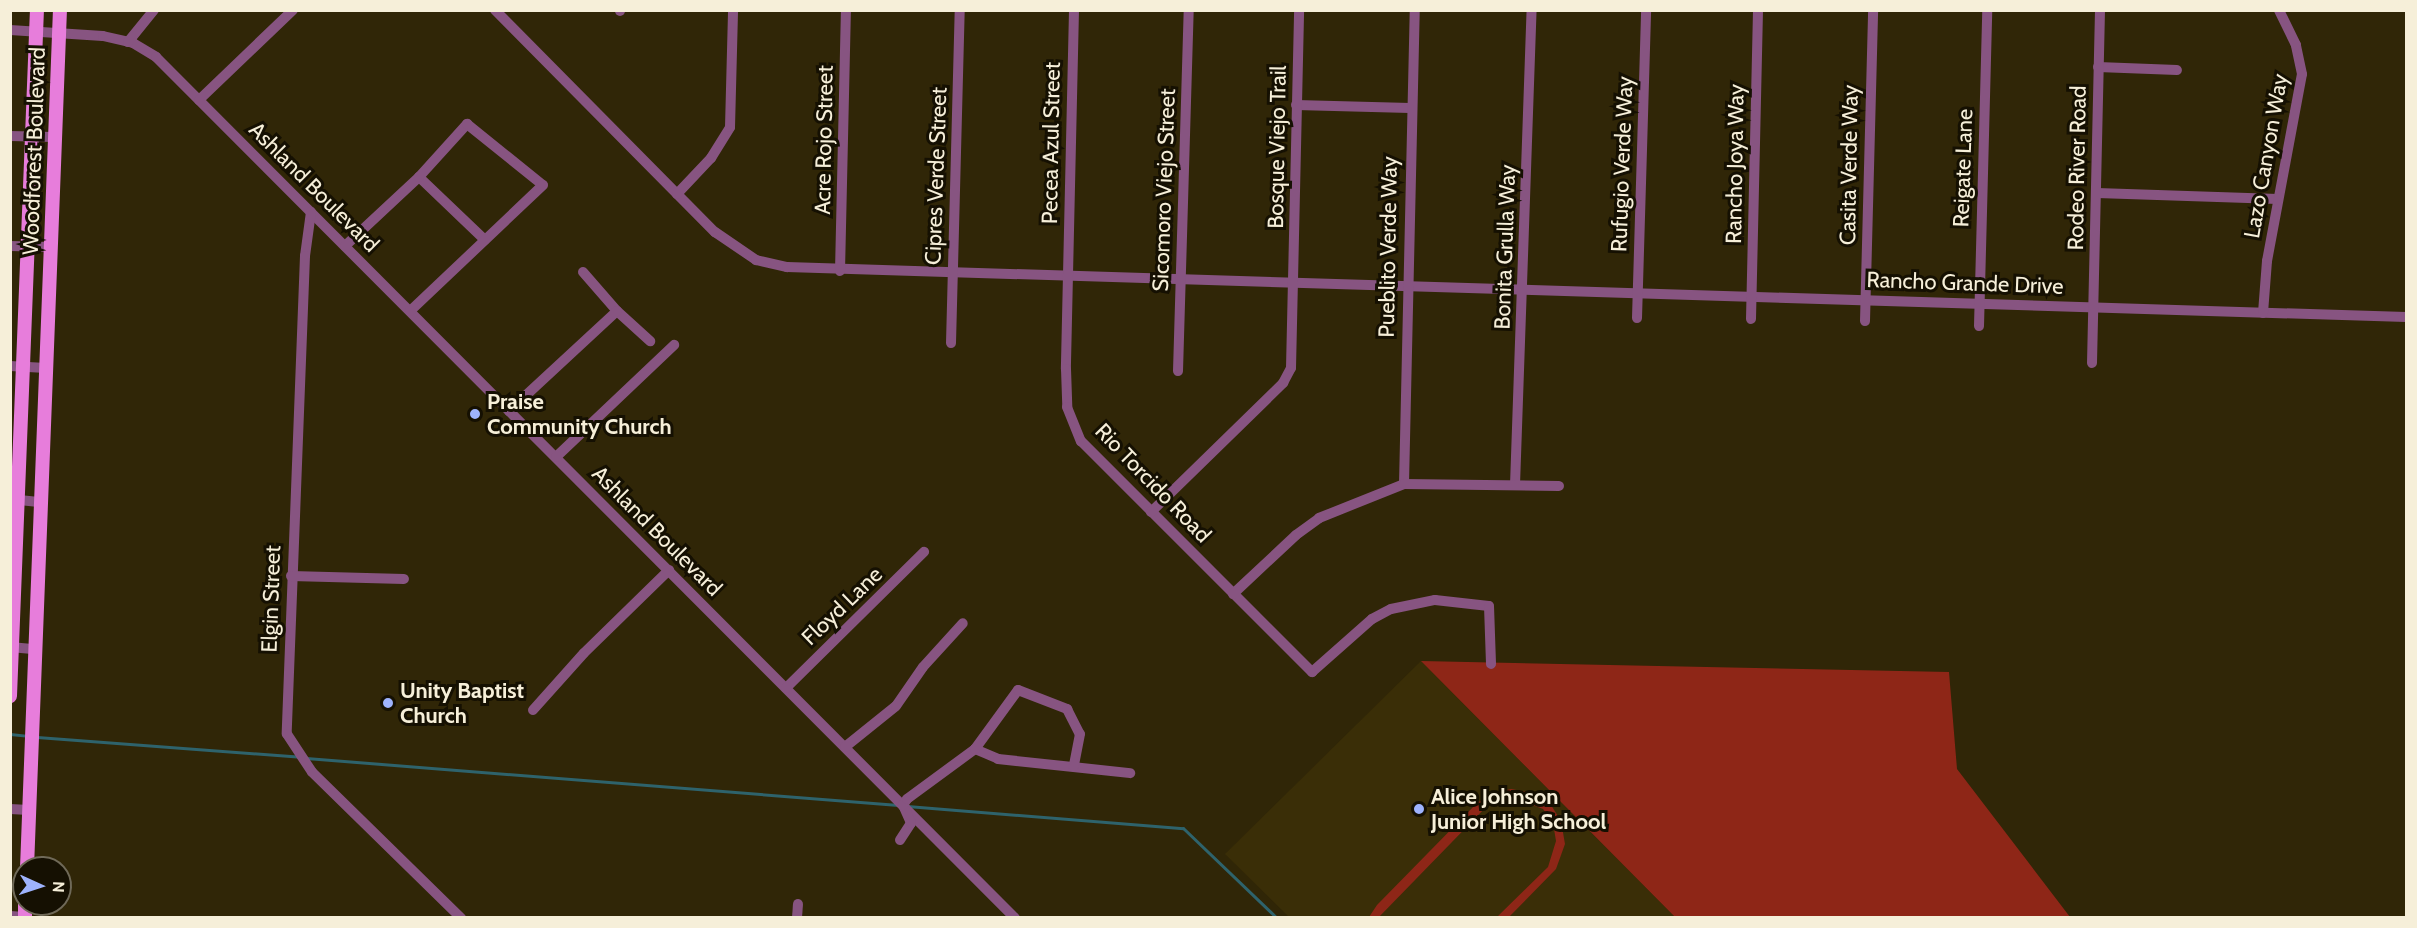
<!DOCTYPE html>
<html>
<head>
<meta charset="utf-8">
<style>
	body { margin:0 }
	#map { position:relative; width:2417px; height:928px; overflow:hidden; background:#302607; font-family:Cabin,sans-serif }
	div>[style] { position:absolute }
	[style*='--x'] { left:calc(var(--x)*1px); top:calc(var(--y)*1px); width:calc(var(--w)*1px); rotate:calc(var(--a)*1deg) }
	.built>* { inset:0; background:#3a2e07 }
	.green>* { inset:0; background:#8e2617 }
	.stream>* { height:3px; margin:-1.5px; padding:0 1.5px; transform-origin:1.5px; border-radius:1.5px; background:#2e636c }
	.minor>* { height:10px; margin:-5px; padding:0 5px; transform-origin:5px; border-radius:5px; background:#875481 }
	.major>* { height:14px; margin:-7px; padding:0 7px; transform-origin:7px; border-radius:7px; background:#e77ddb }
	.dots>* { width:16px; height:16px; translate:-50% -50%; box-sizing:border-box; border:3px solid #151002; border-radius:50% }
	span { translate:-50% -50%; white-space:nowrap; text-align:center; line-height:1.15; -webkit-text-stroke:6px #151002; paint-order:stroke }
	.street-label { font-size:22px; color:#f6efd9 }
	.poi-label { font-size:22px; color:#f6efd9; font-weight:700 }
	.left { translate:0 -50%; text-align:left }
	.frame { position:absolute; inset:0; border:12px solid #f6efd9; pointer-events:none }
	.north { position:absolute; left:12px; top:856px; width:60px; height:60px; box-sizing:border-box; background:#151002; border:2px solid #6f6958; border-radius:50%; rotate:93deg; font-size:16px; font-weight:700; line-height:24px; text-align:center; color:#f6efd9 }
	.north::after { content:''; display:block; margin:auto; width:21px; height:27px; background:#9eb3fd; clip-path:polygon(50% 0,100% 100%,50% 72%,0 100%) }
</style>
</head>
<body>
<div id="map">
	<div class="built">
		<div style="clip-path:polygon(1421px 661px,1675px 917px,1289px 917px,1225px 854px)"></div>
	</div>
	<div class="green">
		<div style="clip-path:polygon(1421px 661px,1949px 672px,1957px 769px,2070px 917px,1675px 917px)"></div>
		<div style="clip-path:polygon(1511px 789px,1533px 793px,1551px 805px,1561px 821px,1565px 844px,1556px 869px,1509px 917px,1497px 917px,1548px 867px,1556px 841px,1553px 823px,1543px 809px,1514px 798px,1488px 805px,1379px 917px,1369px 917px,1377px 905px,1476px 804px,1490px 794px)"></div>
	</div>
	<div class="stream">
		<div style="--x:10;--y:734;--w:18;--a:6"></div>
		<div style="--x:37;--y:737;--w:264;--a:4.3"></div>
		<div style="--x:306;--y:758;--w:594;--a:4.54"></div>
		<div style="--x:907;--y:806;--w:277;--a:4.6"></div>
		<div style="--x:1183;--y:828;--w:130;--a:43.8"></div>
	</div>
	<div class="minor">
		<div style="--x:495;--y:10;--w:313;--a:45.3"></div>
		<div style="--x:715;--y:232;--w:50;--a:34.3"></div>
		<div style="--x:756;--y:260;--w:32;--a:13"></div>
		<div style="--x:787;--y:267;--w:1620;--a:1.77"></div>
		<div style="--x:1074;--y:10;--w:359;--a:91.3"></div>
		<div style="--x:1066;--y:369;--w:38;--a:88"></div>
		<div style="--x:1067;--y:407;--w:37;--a:68"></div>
		<div style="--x:1081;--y:441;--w:327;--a:45"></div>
		<div style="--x:1312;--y:672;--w:80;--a:-41.5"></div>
		<div style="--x:1372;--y:619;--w:21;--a:-28"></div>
		<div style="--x:1391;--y:609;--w:45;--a:-11.6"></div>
		<div style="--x:1435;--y:600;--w:54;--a:6.3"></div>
		<div style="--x:1489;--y:606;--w:58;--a:88"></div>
		<div style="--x:620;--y:11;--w:1;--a:-90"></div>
		<div style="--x:10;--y:30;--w:93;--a:3.7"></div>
		<div style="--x:103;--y:36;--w:31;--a:13"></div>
		<div style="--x:133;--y:43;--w:27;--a:31"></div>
		<div style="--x:156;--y:57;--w:1216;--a:45.07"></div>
		<div style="--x:128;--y:42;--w:41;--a:-50.9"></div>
		<div style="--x:2098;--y:67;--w:79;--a:2.2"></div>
		<div style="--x:199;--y:100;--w:130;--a:-43.8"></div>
		<div style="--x:1296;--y:105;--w:114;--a:1.5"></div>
		<div style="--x:10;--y:136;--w:43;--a:1.3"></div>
		<div style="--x:419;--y:177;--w:91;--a:43.7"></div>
		<div style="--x:2097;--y:193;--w:181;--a:1.9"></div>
		<div style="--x:677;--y:194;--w:50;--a:-46.6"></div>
		<div style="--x:711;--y:158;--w:36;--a:-58"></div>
		<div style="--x:730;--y:127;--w:117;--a:-88.5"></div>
		<div style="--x:311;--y:212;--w:44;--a:97.8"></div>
		<div style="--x:305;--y:256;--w:478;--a:92.2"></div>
		<div style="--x:287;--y:734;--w:45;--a:56.7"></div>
		<div style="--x:312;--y:772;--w:209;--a:44.4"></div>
		<div style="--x:10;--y:246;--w:41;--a:1.4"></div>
		<div style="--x:345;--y:246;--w:101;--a:-43"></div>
		<div style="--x:419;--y:177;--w:72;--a:-47.8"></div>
		<div style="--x:467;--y:124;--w:97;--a:38.8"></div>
		<div style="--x:543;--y:185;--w:183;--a:136.5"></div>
		<div style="--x:840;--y:271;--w:261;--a:-88.7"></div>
		<div style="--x:583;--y:272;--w:52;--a:48.9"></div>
		<div style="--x:617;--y:311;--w:45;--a:42.3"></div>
		<div style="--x:2263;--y:313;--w:52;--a:-85.6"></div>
		<div style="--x:2267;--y:261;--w:190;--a:-79.4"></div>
		<div style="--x:2302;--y:74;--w:30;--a:-102"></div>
		<div style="--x:2296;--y:45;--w:39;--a:-116"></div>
		<div style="--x:1637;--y:318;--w:308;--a:-88.3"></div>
		<div style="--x:1751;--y:319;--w:309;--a:-88.7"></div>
		<div style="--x:1865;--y:321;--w:311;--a:-88.5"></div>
		<div style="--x:1979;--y:326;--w:316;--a:-88.5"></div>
		<div style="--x:951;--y:343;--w:333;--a:-88.5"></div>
		<div style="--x:2092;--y:363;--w:353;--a:-88.7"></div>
		<div style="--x:10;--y:366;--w:36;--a:3"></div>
		<div style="--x:1178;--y:371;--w:361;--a:-88.3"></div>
		<div style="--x:509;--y:411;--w:147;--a:-42.8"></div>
		<div style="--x:556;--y:457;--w:163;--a:-43.5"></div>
		<div style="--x:1404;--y:484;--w:474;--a:-88.7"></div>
		<div style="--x:1515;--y:485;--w:475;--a:-88"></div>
		<div style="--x:10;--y:499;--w:31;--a:6"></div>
		<div style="--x:1151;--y:512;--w:185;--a:-44.3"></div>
		<div style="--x:1283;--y:383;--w:17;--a:-62"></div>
		<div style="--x:1291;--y:368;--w:358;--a:-88.7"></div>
		<div style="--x:291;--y:576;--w:113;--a:1.5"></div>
		<div style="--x:1233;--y:594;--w:86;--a:-43.1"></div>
		<div style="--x:1296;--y:535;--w:29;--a:-36"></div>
		<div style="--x:1319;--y:518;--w:92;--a:-21.8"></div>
		<div style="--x:1404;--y:484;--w:155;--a:0.7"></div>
		<div style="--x:10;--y:647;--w:25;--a:5"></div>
		<div style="--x:786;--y:688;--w:194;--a:-44.6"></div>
		<div style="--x:533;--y:710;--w:76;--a:-48.2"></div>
		<div style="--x:584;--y:653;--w:119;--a:-44.3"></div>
		<div style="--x:845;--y:747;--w:65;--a:-38.8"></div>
		<div style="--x:896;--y:706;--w:47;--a:-55.3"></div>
		<div style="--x:923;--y:667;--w:59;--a:-47.7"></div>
		<div style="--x:975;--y:749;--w:25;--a:23"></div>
		<div style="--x:998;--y:759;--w:133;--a:6.1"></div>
		<div style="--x:10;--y:809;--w:19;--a:3"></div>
		<div style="--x:900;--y:840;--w:20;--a:-57"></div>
		<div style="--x:911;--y:823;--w:20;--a:-114"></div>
		<div style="--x:903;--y:805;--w:7;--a:-56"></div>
		<div style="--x:907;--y:799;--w:84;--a:-36.3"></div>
		<div style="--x:975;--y:749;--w:73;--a:-53.9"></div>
		<div style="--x:1018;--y:690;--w:53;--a:21.2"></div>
		<div style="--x:1067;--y:709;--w:28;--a:63"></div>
		<div style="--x:1080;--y:734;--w:33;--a:101"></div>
		<div style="--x:10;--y:916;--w:15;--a:4"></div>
		<div style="--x:797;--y:918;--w:14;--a:-86"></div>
	</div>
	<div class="major">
		<div style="--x:10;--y:696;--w:687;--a:-87.75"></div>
		<div style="--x:27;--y:868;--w:859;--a:-87.8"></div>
		<div style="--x:25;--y:918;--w:14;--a:-90"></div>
	</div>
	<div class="dots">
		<div style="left:475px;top:414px;background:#9eb3fd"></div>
		<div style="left:388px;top:703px;background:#9eb3fd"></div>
		<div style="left:1419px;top:809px;background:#9eb3fd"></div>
	</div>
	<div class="street-label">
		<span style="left:824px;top:140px;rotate:-89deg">Acre Rojo Street</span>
		<span style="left:1051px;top:143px;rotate:-89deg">Pecea Azul Street</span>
		<span style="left:1277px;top:147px;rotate:-89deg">Bosque Viejo Trail</span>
		<span style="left:34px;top:151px;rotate:-88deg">Woodforest Boulevard</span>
		<span style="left:2266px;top:156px;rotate:-80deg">Lazo Canyon Way</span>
		<span style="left:1622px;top:164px;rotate:-88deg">Rufugio Verde Way</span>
		<span style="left:1735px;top:164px;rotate:-89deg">Rancho Joya Way</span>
		<span style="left:1849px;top:165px;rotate:-89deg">Casita Verde Way</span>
		<span style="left:1963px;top:168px;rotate:-88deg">Reigate Lane</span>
		<span style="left:2077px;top:168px;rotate:-89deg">Rodeo River Road</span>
		<span style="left:936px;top:176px;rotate:-88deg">Cipres Verde Street</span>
		<span style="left:314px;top:187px;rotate:45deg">Ashland Boulevard</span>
		<span style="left:1164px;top:190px;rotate:-88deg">Sicomoro Viejo Street</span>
		<span style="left:1388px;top:247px;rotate:-89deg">Pueblito Verde Way</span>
		<span style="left:1505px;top:247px;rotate:-88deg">Bonita Grulla Way</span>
		<span style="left:1965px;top:283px;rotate:2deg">Rancho Grande Drive</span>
		<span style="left:1153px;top:483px;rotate:46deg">Rio Torcido Road</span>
		<span style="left:657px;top:531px;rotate:45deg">Ashland Boulevard</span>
		<span style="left:271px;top:599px;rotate:-88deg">Elgin Street</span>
		<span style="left:842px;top:606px;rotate:-44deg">Floyd Lane</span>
	</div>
	<div class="poi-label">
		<span class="left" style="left:487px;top:414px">Praise<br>Community Church</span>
		<span class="left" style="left:400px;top:703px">Unity Baptist<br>Church</span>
		<span class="left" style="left:1431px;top:809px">Alice Johnson<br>Junior High School</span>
	</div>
	<div class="frame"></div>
	<div class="north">N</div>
</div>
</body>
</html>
